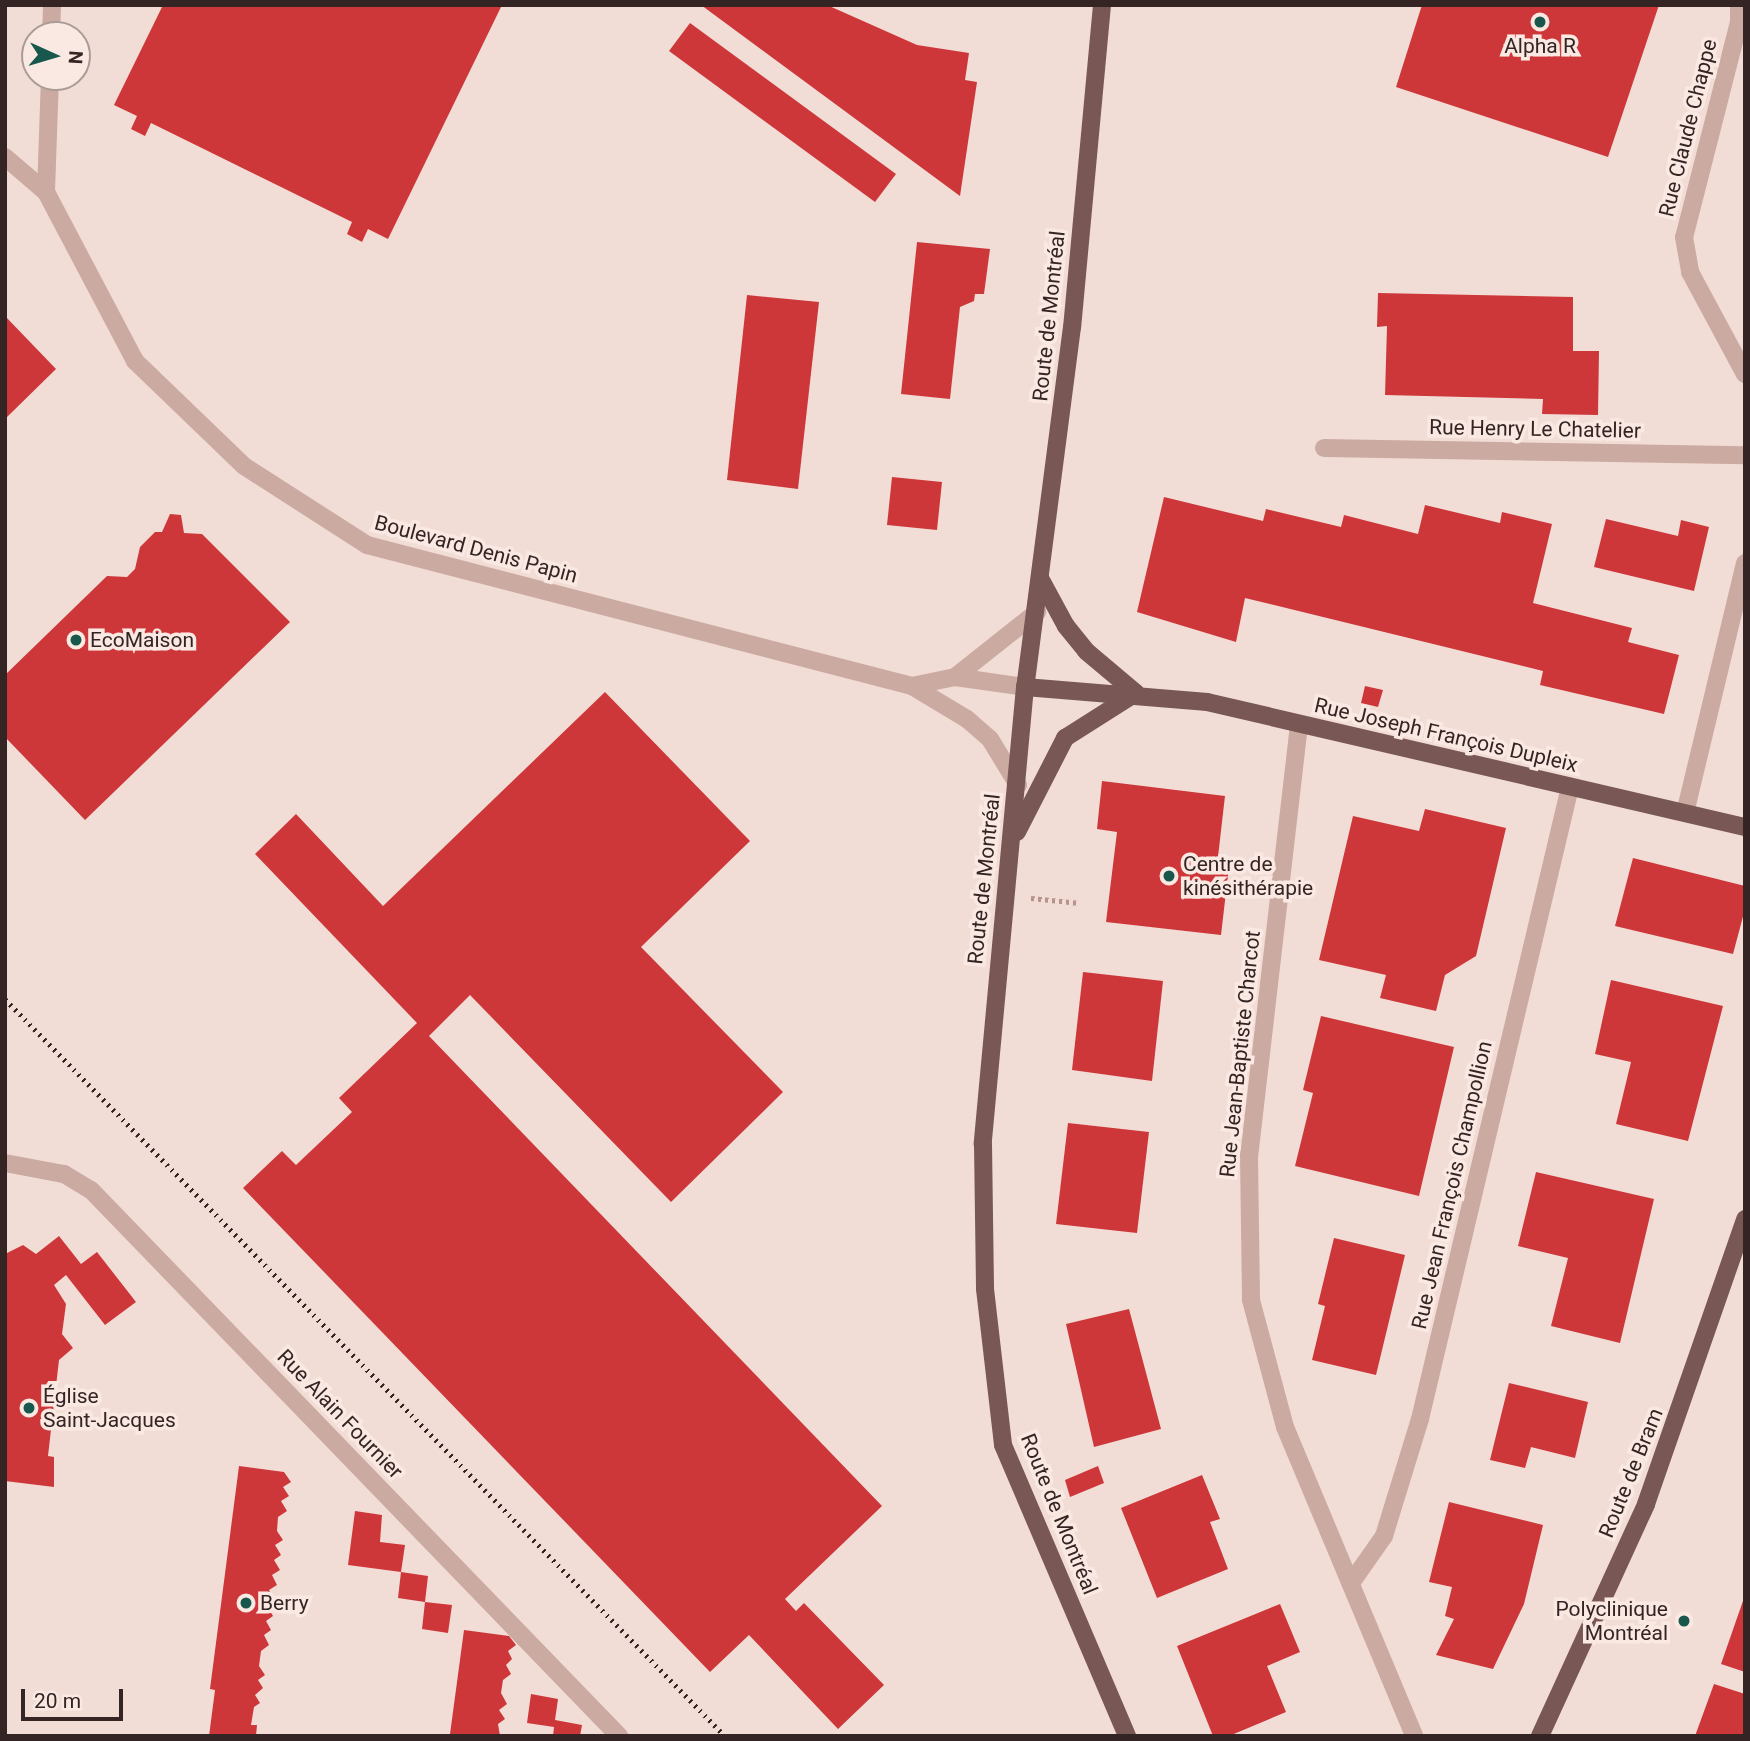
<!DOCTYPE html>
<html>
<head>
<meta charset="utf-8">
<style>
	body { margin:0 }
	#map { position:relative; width:1750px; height:1741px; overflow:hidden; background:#f2ddd6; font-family:Roboto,sans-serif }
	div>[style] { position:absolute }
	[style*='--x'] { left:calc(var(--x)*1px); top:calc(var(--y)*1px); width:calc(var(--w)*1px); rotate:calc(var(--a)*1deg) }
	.building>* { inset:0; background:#ce373a }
	.path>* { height:4.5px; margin-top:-2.25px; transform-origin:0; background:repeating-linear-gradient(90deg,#b6938b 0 3.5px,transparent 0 7px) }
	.minor>* { height:18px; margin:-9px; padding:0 9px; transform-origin:9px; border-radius:9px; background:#cbaaa1 }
	.major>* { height:18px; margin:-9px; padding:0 9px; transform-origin:9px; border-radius:9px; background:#785754 }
	.rail>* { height:5px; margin-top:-2.5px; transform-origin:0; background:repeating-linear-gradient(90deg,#342524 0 2px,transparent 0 7px) }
	.dots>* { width:19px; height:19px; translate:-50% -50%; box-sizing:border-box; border:4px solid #fae9e2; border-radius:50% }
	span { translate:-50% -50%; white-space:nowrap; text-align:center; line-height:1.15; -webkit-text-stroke:7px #fae9e2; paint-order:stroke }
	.poi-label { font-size:21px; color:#342524 }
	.left { translate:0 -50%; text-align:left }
	.right { translate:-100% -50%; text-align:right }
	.street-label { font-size:21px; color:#342524 }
	.frame { position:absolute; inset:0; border:7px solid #342524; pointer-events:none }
	.north { position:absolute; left:21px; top:21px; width:70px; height:70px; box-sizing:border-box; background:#fae9e2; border:2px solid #ab9b96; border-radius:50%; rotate:94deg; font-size:19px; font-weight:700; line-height:28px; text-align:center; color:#342524 }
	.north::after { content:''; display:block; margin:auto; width:24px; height:32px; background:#18584c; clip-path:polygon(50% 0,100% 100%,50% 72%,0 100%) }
	.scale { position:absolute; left:21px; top:1689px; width:102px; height:32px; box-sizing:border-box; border:4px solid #342524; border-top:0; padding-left:9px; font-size:21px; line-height:24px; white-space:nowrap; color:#342524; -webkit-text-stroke:5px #fae9e2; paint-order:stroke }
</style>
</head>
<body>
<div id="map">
	<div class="building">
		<div style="clip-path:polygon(163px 5px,498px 5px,501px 7px,388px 239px,368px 229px,362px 242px,347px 234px,352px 222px,279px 186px,151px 123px,145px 136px,131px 129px,137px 116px,114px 105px)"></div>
		<div style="clip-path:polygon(701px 5px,827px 5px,917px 45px,969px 53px,965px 80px,977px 82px,960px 196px)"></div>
		<div style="clip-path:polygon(1422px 5px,1659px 5px,1608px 157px,1396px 87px)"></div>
		<div style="clip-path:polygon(690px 23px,896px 174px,875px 202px,669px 51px)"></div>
		<div style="clip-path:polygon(917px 242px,990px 249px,984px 294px,975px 294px,974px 301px,960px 307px,950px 399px,901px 394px)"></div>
		<div style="clip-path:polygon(1378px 293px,1573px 297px,1573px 351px,1599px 351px,1598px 415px,1542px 414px,1543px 399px,1385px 395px,1387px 326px,1377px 327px)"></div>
		<div style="clip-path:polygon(747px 295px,819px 302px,798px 489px,727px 480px)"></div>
		<div style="clip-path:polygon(5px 316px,56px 369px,5px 419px)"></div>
		<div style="clip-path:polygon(892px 477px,942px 482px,937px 530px,887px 525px)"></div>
		<div style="clip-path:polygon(1164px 497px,1263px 521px,1266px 509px,1341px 527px,1344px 515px,1418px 534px,1425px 505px,1500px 523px,1502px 512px,1552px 524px,1533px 603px,1632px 628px,1628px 642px,1679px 655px,1664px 714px,1540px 685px,1543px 671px,1245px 598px,1236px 642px,1137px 612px)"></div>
		<div style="clip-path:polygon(170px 514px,181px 515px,184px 533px,202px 534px,290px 622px,85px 820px,5px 737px,5px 675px,107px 576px,127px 577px,135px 569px,140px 547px,155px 532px,162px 532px)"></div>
		<div style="clip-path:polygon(1606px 519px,1678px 536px,1681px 520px,1709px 527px,1694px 591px,1594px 567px)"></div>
		<div style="clip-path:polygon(1365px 686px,1383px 690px,1378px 707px,1361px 703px)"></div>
		<div style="clip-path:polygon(605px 692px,750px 841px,641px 947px,783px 1092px,671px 1202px,470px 995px,429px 1036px,882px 1506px,785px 1599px,796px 1611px,804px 1603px,884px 1685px,838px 1729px,749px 1635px,710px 1672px,243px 1188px,282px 1151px,296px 1165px,352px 1112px,339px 1098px,417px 1023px,255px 854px,296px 814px,383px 906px)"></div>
		<div style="clip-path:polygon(1102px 781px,1225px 796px,1218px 857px,1230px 858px,1221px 935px,1106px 922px,1117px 832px,1097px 829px)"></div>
		<div style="clip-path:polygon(1425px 809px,1506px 828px,1476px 956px,1445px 975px,1436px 1011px,1380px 998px,1386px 975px,1319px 960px,1353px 816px,1419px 831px)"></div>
		<div style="clip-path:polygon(1633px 858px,1745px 886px,1745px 909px,1733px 954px,1615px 926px)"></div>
		<div style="clip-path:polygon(1083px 972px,1163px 981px,1152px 1081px,1072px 1070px)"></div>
		<div style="clip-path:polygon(1611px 980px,1723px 1006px,1688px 1141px,1616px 1124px,1631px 1062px,1595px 1054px)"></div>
		<div style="clip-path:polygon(1321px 1016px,1454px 1047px,1419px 1196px,1295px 1166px,1313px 1093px,1303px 1090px)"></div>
		<div style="clip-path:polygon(1068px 1123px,1149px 1132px,1137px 1233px,1056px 1224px)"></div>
		<div style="clip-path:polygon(1536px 1172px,1654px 1199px,1620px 1343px,1551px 1326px,1568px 1258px,1518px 1246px)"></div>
		<div style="clip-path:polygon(59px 1236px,81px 1264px,97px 1252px,136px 1302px,105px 1325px,66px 1275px,54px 1285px,66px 1304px,62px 1334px,73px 1348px,59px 1360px,48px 1456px,54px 1457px,54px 1487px,5px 1481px,5px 1254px,23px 1245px,36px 1254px)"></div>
		<div style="clip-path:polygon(1334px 1238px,1405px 1255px,1376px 1375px,1312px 1360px,1325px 1306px,1318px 1304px)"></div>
		<div style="clip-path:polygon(1129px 1309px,1161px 1429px,1094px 1447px,1066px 1324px)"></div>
		<div style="clip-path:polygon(1509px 1383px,1588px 1402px,1575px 1458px,1531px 1447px,1525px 1468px,1490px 1460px)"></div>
		<div style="clip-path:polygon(239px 1466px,284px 1472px,291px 1482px,283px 1487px,289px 1496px,281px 1501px,287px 1511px,278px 1517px,277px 1531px,283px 1540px,275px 1545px,281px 1555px,274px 1560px,280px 1570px,272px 1575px,277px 1585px,269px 1590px,275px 1600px,267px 1606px,273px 1616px,266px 1621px,271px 1630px,264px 1635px,269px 1645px,261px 1651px,259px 1666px,265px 1675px,258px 1680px,263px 1688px,255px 1695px,260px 1703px,254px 1707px,251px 1725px,257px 1725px,256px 1736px,209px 1736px,215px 1690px,210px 1689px)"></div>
		<div style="clip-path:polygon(1098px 1466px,1104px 1483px,1070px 1497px,1065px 1480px)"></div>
		<div style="clip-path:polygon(1202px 1475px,1220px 1519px,1210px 1522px,1228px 1569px,1157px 1598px,1121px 1508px)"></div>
		<div style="clip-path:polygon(1449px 1502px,1543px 1525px,1524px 1604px,1493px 1669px,1436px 1655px,1454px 1619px,1445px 1616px,1452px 1587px,1429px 1582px)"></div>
		<div style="clip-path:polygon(355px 1511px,382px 1515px,380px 1542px,405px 1545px,401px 1572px,348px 1565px)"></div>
		<div style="clip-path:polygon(401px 1572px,428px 1576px,425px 1602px,398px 1598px)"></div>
		<div style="clip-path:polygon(1744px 1598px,1745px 1598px,1745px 1672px,1721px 1664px)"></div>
		<div style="clip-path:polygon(425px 1602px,452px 1605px,448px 1633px,422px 1629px)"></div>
		<div style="clip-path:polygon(1280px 1604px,1300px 1652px,1267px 1666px,1286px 1712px,1229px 1736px,1213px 1736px,1177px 1646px)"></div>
		<div style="clip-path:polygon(464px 1630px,509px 1636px,516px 1645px,508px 1651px,512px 1659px,506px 1665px,511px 1674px,503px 1680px,501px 1693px,507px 1704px,499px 1710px,505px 1719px,498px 1724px,500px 1736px,450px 1734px)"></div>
		<div style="clip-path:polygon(1714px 1684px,1745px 1694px,1745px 1736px,1695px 1736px)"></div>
		<div style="clip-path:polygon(531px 1694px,558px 1699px,555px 1720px,582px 1725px,580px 1736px,553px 1736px,554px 1727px,527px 1723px)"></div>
	</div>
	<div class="path">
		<div style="--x:1031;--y:898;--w:49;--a:5.8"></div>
	</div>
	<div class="minor">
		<div style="--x:1739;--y:5;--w:17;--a:90"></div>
		<div style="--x:1739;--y:22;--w:222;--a:104.3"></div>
		<div style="--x:1684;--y:237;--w:36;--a:80"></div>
		<div style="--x:1690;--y:272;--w:116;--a:61.7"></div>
		<div style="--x:51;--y:35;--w:30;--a:-88"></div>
		<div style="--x:50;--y:77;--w:115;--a:92"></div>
		<div style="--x:46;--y:192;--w:191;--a:62.2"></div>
		<div style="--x:135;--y:361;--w:151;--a:43.9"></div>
		<div style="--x:244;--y:466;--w:146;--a:32.7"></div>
		<div style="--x:367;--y:545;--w:563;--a:14.51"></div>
		<div style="--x:912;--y:686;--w:64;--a:31"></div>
		<div style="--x:967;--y:719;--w:30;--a:41"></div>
		<div style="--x:990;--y:739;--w:54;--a:58.7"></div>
		<div style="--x:5;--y:157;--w:54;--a:40.5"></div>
		<div style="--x:1324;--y:448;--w:421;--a:1"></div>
		<div style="--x:955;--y:677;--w:105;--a:-38.4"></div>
		<div style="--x:912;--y:686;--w:44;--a:-11.8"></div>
		<div style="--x:955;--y:677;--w:71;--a:8.1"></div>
		<div style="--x:1299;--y:725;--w:433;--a:96.6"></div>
		<div style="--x:1249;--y:1155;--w:145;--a:89.2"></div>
		<div style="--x:1251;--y:1300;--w:131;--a:75"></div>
		<div style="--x:1285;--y:1427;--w:335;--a:67.3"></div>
		<div style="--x:1685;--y:813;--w:257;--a:-76.5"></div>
		<div style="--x:5;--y:1163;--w:60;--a:10.6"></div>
		<div style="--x:64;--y:1174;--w:31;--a:31"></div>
		<div style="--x:91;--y:1190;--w:760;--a:45.96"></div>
		<div style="--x:1351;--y:1583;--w:57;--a:-54.9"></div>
		<div style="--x:1384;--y:1536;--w:122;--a:-72.9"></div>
		<div style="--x:1420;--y:1419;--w:650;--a:-76.65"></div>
	</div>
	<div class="major">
		<div style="--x:1102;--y:5;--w:323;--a:95.3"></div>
		<div style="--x:1072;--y:327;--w:363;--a:97.4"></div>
		<div style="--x:1025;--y:687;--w:459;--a:95.3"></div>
		<div style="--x:983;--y:1144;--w:145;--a:89.2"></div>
		<div style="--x:985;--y:1289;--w:157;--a:83.4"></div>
		<div style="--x:1003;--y:1445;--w:316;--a:66.9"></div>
		<div style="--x:1041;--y:580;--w:52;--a:61.5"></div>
		<div style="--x:1066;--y:626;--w:32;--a:51"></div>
		<div style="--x:1086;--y:651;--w:65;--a:40"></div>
		<div style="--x:1025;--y:687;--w:183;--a:4.7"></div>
		<div style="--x:1207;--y:702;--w:552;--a:13.08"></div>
		<div style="--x:1017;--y:832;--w:106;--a:-62.9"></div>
		<div style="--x:1065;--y:738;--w:84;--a:-32.4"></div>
		<div style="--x:1540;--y:1736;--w:255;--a:-65.4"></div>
		<div style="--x:1646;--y:1504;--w:302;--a:-70.8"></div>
	</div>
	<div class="rail">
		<div style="--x:5;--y:999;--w:1030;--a:45.67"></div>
	</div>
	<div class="dots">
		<div style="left:1540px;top:22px;background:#18584c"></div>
		<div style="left:76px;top:640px;background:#18584c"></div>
		<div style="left:1169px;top:876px;background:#18584c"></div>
		<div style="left:29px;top:1408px;background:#18584c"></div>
		<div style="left:246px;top:1603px;background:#18584c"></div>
		<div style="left:1684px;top:1621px;background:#18584c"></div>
	</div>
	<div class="poi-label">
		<span style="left:1540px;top:46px">Alpha R</span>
		<span class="left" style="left:90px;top:640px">EcoMaison</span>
		<span class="left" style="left:1183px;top:876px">Centre de<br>kinésithérapie</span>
		<span class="left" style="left:43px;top:1408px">Église<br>Saint-Jacques</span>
		<span class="left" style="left:260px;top:1603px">Berry</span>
		<span class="right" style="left:1668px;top:1621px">Polyclinique<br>Montréal</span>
	</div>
	<div class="street-label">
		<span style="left:1688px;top:128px;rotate:-76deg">Rue Claude Chappe</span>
		<span style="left:1049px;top:316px;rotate:-84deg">Route de Montréal</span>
		<span style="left:1535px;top:429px;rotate:1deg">Rue Henry Le Chatelier</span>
		<span style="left:476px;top:549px;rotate:15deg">Boulevard Denis Papin</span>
		<span style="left:1446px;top:735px;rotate:13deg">Rue Joseph François Dupleix</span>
		<span style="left:984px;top:879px;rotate:-84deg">Route de Montréal</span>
		<span style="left:1240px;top:1054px;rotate:-84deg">Rue Jean-Baptiste Charcot</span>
		<span style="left:1452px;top:1185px;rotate:-77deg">Rue Jean François Champollion</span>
		<span style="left:340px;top:1414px;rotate:46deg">Rue Alain Fournier</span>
		<span style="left:1631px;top:1473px;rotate:-68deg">Route de Bram</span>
		<span style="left:1059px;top:1514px;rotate:68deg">Route de Montréal</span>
	</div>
	<div class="frame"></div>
	<div class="north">N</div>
	<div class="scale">20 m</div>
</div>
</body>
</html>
